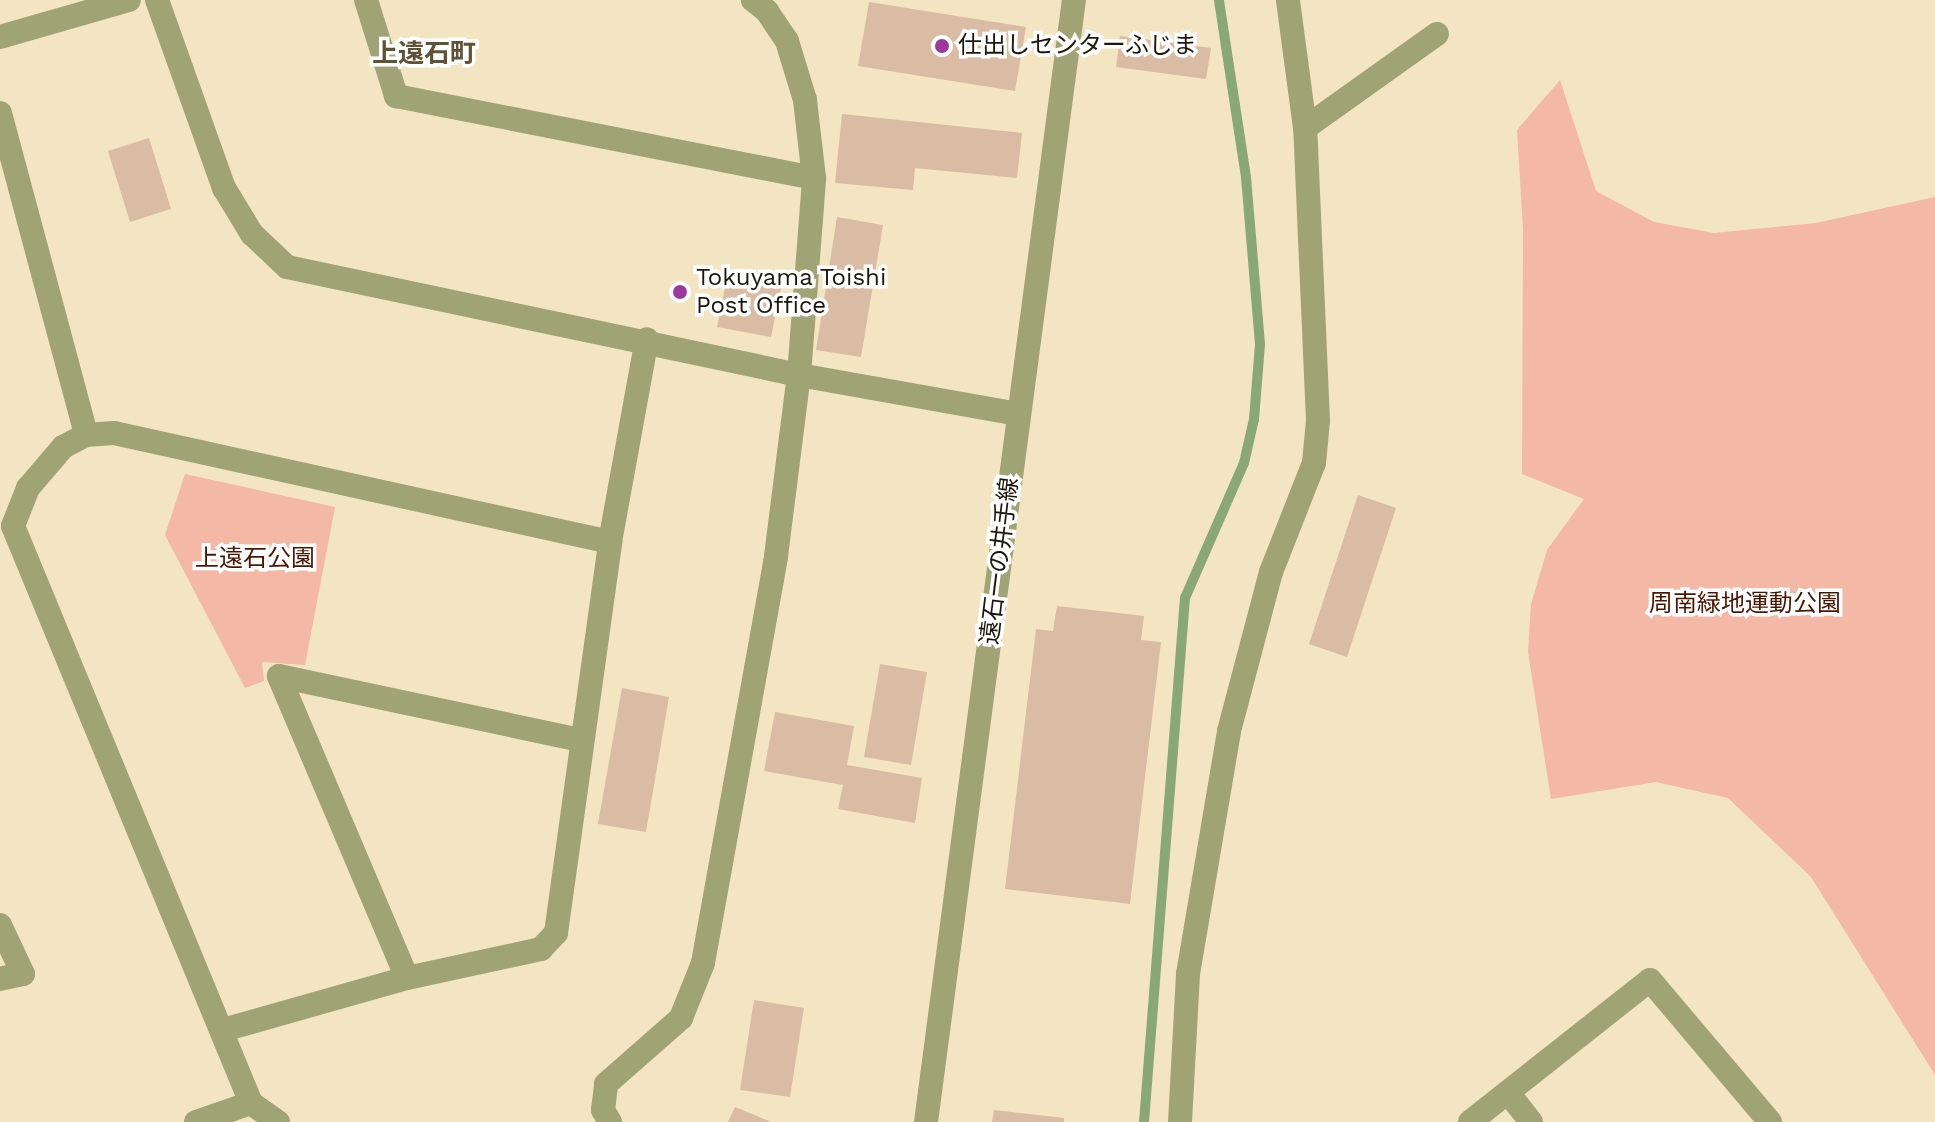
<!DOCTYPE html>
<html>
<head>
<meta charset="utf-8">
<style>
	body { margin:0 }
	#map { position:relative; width:1935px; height:1122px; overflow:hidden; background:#f3e4c2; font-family:"Work Sans","Noto Sans JP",sans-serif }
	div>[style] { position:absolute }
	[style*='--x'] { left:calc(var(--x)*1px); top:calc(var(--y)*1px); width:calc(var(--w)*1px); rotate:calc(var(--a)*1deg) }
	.green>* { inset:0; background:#f3b8a6 }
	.stream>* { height:10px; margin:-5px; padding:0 5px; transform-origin:5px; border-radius:5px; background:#89a876 }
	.building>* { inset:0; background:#d9bca3 }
	.minor>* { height:24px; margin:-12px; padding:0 12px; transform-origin:12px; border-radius:12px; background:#a0a375 }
	.dots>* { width:22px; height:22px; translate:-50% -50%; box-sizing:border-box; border:4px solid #fff; border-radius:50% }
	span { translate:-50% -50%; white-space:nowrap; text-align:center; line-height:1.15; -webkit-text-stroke:7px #fff; paint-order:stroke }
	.poi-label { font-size:24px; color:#1d170b }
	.left { translate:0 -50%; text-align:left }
	.park-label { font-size:24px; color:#4c1502 }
	.street-label { font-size:24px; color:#1d170b }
	.neighbourhood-label { font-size:26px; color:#605335; font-weight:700 }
</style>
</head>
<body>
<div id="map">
	<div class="green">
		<div style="clip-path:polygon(1560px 80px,1596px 191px,1654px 222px,1714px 233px,1816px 223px,1935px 197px,1935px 1075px,1811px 877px,1728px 798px,1656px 782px,1551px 799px,1528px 652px,1531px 604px,1547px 550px,1584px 499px,1522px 474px,1523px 229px,1517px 130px)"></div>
		<div style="clip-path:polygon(185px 474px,335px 507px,305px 665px,262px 662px,264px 681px,245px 688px,165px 535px)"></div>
	</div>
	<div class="stream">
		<div style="--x:1144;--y:1122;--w:526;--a:-85.53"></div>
		<div style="--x:1185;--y:598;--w:147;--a:-66.4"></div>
		<div style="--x:1244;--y:463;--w:45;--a:-77.2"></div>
		<div style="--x:1254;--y:419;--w:75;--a:-85.4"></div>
		<div style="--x:1260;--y:344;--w:168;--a:-94.8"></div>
		<div style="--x:1246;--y:177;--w:179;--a:-98.7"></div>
	</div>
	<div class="building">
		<div style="clip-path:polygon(869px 2px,1026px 27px,1015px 91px,858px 66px)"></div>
		<div style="clip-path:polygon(1120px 36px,1211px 48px,1206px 79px,1116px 67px)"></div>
		<div style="clip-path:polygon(842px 114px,1022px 133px,1017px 178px,915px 168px,913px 190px,835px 183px)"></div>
		<div style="clip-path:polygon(149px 138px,171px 209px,130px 222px,108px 151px)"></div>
		<div style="clip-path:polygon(837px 217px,883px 225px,861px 357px,816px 350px)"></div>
		<div style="clip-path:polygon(728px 273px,782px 284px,771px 337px,717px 327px)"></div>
		<div style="clip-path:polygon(1358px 495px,1396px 508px,1347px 657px,1309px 644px)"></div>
		<div style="clip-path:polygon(1057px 606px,1144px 616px,1141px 640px,1161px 642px,1130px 904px,1005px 889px,1036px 629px,1053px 631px)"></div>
		<div style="clip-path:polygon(880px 664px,927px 672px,911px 765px,864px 757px)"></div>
		<div style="clip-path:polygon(622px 688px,669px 697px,646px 832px,598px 824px)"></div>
		<div style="clip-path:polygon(775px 712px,854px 726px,847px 765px,922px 778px,915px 823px,838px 809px,843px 785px,764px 771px)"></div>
		<div style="clip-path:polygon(754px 1000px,804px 1008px,790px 1097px,740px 1090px)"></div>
		<div style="clip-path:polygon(735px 1107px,771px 1122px,728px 1122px)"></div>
		<div style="clip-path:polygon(994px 1110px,1064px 1118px,1064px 1122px,992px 1122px)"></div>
	</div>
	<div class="minor">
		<div style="--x:157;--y:0;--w:200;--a:70.4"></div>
		<div style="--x:224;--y:188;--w:54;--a:58.7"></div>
		<div style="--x:252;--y:234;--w:48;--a:43.3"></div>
		<div style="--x:287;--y:267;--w:523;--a:11.91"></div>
		<div style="--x:799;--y:375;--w:222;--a:10.1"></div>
		<div style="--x:366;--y:0;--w:101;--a:72.6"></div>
		<div style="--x:396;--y:96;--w:426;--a:11.1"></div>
		<div style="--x:0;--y:37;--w:134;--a:-16"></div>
		<div style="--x:0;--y:113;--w:333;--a:75"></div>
		<div style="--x:1305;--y:128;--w:162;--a:-35.5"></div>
		<div style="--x:0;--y:925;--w:54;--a:64.9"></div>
		<div style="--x:23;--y:974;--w:24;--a:168"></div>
		<div style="--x:407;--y:978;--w:328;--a:-113"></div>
		<div style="--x:279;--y:676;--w:308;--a:12"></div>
		<div style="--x:223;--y:1030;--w:191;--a:-15.8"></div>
		<div style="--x:407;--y:978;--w:137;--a:-12.2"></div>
		<div style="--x:541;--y:949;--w:22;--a:-47"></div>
		<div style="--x:556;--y:933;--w:395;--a:-82.1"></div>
		<div style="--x:610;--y:542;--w:206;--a:-79.7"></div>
		<div style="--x:1510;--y:1095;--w:34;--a:52"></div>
		<div style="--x:196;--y:1122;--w:58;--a:-19.1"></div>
		<div style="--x:278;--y:1122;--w:33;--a:-145"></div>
		<div style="--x:251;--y:1103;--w:624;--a:-112.42"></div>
		<div style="--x:13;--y:526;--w:41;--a:-68.5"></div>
		<div style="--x:28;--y:488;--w:54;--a:-49.5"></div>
		<div style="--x:63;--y:447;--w:26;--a:-28"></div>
		<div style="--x:86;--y:435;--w:28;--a:-4"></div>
		<div style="--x:114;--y:433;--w:508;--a:12.39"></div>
		<div style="--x:610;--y:1122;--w:14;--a:-120"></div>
		<div style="--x:603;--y:1110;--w:26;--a:-83"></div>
		<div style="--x:606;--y:1084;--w:100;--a:-41.3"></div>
		<div style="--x:681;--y:1018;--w:59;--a:-68.2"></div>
		<div style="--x:703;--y:963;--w:413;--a:-79.8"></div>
		<div style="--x:776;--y:556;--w:182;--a:-82.8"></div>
		<div style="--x:799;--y:375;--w:198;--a:-85.6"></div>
		<div style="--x:814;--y:178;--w:79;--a:-96.6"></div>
		<div style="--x:805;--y:100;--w:62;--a:-107"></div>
		<div style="--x:787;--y:41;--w:36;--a:-124"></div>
		<div style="--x:767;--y:11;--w:18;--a:-142"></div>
		<div style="--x:926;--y:1122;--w:1132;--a:-82.49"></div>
		<div style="--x:1180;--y:1122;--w:148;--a:-86.9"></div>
		<div style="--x:1188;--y:974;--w:246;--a:-80.4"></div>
		<div style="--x:1229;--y:731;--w:164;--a:-75.2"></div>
		<div style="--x:1271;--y:572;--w:117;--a:-68.5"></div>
		<div style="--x:1314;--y:463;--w:42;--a:-84.6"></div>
		<div style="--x:1318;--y:421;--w:293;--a:-92.5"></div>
		<div style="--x:1305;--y:128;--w:129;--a:-97.6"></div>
		<div style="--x:1470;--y:1122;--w:229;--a:-38.3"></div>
		<div style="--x:1650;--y:980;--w:186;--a:49.8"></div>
	</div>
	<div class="dots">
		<div style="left:942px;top:46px;background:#9d389e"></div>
		<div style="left:680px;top:292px;background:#9d389e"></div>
	</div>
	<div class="poi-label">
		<span class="left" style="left:958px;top:46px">仕出しセンターふじま</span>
		<span class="left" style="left:696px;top:292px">Tokuyama Toishi<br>Post Office</span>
	</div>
	<div class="park-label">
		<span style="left:255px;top:559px">上遠石公園</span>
		<span style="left:1745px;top:604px">周南緑地運動公園</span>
	</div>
	<div class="street-label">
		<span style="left:1000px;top:561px;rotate:-83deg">遠石一の井手線</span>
	</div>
	<div class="neighbourhood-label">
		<span style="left:424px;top:54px">上遠石町</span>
	</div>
</div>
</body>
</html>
